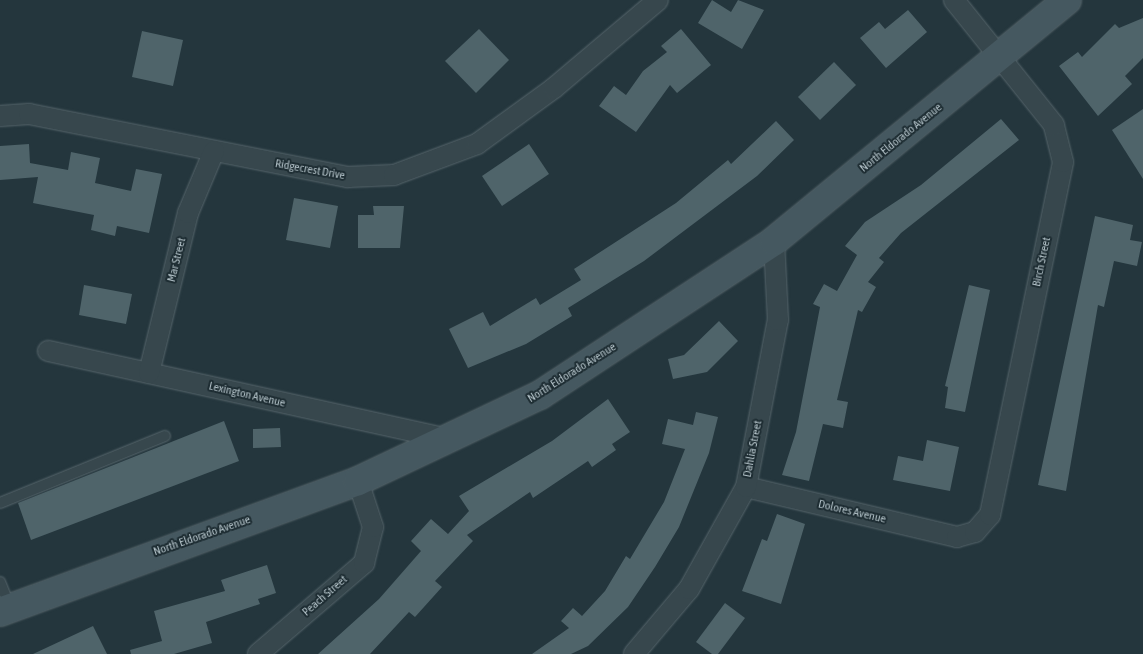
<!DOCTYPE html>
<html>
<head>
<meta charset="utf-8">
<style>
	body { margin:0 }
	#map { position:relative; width:1143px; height:654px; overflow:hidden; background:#24363d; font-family:"Asap Condensed",sans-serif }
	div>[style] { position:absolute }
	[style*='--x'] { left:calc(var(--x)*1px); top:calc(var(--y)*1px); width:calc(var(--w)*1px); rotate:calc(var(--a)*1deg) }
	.building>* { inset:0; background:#4f646a }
	.roads { filter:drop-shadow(0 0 1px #56656b) drop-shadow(0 0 1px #56656b) }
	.lane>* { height:10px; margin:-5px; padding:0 5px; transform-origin:5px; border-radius:5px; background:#37474d }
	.street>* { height:20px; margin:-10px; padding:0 10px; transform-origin:10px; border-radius:10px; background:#37474d }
	.secondary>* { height:28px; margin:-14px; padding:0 14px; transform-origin:14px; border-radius:14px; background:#455860 }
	span { translate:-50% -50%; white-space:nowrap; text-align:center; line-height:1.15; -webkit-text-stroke:4px #1d2c32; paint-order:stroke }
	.street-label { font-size:12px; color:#b3c2c8 }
</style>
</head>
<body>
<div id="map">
	<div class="building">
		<div style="clip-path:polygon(712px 0,731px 12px,738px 0,764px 10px,742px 49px,698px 23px)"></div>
		<div style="clip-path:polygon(908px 10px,927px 32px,886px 68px,860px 38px,879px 22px,885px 29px)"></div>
		<div style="clip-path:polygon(1143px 18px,1143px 58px,1125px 76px,1132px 84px,1098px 116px,1059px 66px,1078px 52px,1082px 57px,1115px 24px,1119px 28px)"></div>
		<div style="clip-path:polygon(479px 29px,509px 60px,476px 93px,445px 61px)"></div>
		<div style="clip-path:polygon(681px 29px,711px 65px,677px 93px,670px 85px,636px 132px,599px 106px,614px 86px,626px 95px,643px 71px,667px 52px,661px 46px)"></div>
		<div style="clip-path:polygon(142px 31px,183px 40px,173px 86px,132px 77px)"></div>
		<div style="clip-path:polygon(834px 62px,856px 85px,820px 120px,798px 97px)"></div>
		<div style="clip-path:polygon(1143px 109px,1143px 179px,1112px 130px)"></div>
		<div style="clip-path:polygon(1001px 119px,1019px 140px,901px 233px,879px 258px,884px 262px,868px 282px,876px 287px,862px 312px,858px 310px,837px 400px,848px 402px,843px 428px,823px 424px,809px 481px,782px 475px,796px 432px,820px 307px,813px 304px,824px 284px,837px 291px,857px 255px,845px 246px,865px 222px,921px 185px)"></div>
		<div style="clip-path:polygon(776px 121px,794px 140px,757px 176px,644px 261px,568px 308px,572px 316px,526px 344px,468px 368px,449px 329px,483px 312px,490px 326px,536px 298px,540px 305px,581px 280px,574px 269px,676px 203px,728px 160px,731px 164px)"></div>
		<div style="clip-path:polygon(29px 144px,30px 163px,68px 170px,71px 152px,100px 158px,95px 183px,131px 191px,136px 169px,162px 174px,149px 233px,117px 226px,115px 236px,91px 230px,94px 215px,33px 203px,38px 177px,0 180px,0 146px)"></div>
		<div style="clip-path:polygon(529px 144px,549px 174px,502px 206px,482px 176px)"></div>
		<div style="clip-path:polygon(294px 198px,338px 206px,330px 248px,286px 240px)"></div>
		<div style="clip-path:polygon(373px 206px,404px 206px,400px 248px,358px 248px,358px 215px,374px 215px)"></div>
		<div style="clip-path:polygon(1095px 216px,1133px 225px,1130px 240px,1142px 242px,1137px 266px,1114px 261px,1104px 307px,1098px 305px,1066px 491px,1038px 485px)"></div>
		<div style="clip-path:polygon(84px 285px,132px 294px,126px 324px,79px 315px)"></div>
		<div style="clip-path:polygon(969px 285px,990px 290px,965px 412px,945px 408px,948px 387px,945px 386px)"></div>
		<div style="clip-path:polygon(719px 321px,738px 341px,707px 372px,673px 379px,668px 359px,684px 355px)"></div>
		<div style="clip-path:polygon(608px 399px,630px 432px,612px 444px,616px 450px,592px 467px,588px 461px,533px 498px,530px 492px,467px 535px,473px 541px,435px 581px,442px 587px,415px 617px,409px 612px,370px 654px,318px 654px,379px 599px,421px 551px,411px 541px,431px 519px,448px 534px,469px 511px,459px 496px,552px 441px)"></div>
		<div style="clip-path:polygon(696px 412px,718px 417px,709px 453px,679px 527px,655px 567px,628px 607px,588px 646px,571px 654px,532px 654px,569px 628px,561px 621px,573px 608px,582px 616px,605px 591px,626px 556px,630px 559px,664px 502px,685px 449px,662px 444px,668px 419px,693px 425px)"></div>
		<div style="clip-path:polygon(224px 421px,239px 461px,31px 540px,18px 503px)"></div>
		<div style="clip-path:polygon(280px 428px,281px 447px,253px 448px,253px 429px)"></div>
		<div style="clip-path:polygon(927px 440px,959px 447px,950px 491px,893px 480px,898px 456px,923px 461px)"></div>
		<div style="clip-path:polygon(777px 514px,805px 524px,781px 604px,742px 591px,762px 539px,767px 541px)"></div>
		<div style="clip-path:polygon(267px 565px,276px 593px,258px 599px,260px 604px,206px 622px,212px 643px,174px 654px,131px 654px,130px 650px,162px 641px,154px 611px,225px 591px,221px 580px)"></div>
		<div style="clip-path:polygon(725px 603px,745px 618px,718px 654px,712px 654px,696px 642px)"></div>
		<div style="clip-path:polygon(93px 626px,107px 654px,33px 654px)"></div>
	</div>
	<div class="roads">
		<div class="lane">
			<div style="--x:0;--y:503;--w:178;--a:-22.1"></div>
			<div style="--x:0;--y:582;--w:27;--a:68"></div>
		</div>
		<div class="street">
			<div style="--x:0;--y:116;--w:29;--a:-4"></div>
			<div style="--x:29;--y:114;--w:325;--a:11.2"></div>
			<div style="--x:348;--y:177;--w:46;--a:-2.5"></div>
			<div style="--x:394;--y:175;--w:89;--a:-20.5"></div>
			<div style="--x:477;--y:144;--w:95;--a:-36"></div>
			<div style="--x:554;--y:88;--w:136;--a:-40.2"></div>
			<div style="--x:48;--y:351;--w:409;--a:12.4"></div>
			<div style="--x:149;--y:373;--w:165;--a:-76.3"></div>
			<div style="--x:188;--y:213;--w:67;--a:-67.2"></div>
			<div style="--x:746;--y:487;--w:217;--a:13.3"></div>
			<div style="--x:957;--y:537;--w:19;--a:-16"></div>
			<div style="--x:975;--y:532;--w:23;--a:-49"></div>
			<div style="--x:990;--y:515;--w:360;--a:-78.3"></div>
			<div style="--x:1063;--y:162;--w:38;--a:-104"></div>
			<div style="--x:1054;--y:125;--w:160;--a:-128.7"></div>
			<div style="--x:258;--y:654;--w:140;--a:-40.6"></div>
			<div style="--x:364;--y:563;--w:37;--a:-76"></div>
			<div style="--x:373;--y:527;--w:48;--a:-108.1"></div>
			<div style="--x:634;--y:654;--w:85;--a:-49.8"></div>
			<div style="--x:689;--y:589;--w:117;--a:-60.8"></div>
			<div style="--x:746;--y:487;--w:170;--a:-79.2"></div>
			<div style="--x:778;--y:320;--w:79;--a:-92.9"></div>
		</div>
		<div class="secondary">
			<div style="--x:0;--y:612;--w:381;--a:-20.1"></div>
			<div style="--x:358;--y:481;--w:201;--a:-25.3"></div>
			<div style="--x:540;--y:395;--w:280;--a:-33.3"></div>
			<div style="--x:774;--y:241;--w:379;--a:-39.4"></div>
		</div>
	</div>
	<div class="street-label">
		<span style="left:901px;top:138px;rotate:-39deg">North Eldorado Avenue</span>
		<span style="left:310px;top:170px;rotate:10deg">Ridgecrest Drive</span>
		<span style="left:177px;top:260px;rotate:-76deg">Mar Street</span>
		<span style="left:1042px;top:262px;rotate:-78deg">Birch Street</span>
		<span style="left:572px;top:373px;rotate:-32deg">North Eldorado Avenue</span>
		<span style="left:247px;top:395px;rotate:13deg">Lexington Avenue</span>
		<span style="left:753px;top:449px;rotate:-79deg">Dahlia Street</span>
		<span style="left:852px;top:512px;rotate:13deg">Dolores Avenue</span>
		<span style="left:202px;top:536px;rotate:-19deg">North Eldorado Avenue</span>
		<span style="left:325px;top:596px;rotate:-41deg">Peach Street</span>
	</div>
</div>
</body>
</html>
